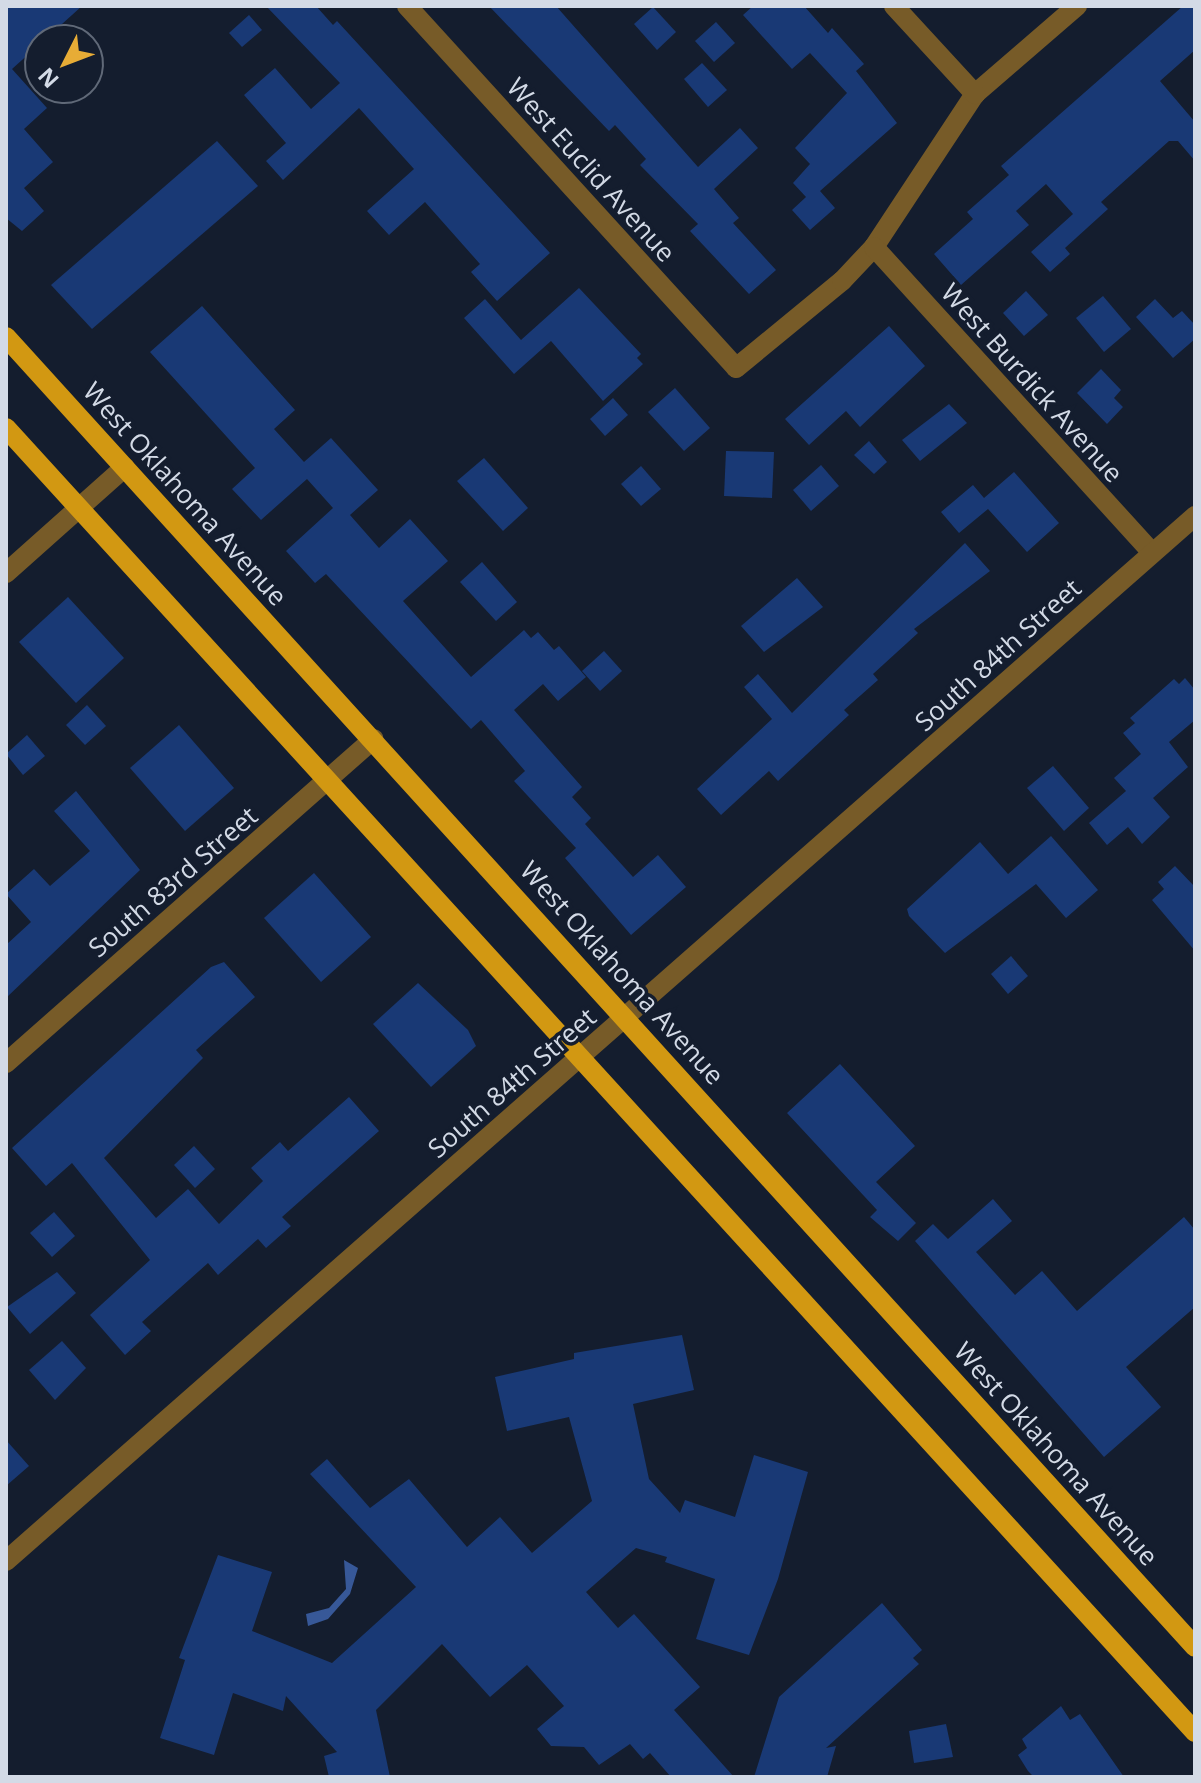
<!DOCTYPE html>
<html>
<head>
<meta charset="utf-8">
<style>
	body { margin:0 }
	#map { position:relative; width:1201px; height:1783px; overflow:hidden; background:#141d2e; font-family:"Open Sans",sans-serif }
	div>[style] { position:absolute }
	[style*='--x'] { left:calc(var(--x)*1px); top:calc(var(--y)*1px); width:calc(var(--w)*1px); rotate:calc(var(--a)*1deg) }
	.water>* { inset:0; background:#375898 }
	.building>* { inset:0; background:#193975 }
	.minor>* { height:20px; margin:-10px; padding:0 10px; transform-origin:10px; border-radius:10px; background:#775b28 }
	.major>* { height:20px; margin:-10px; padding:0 10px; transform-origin:10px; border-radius:10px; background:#d29812 }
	span { translate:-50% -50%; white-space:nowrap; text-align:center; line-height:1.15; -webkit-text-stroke:7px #141d2e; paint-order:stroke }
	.street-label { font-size:26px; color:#d3dae6 }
	.frame { position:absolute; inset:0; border:8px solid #d3dae6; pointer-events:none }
	.north { position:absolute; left:24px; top:24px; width:80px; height:80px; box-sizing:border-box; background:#141d2e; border:2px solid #606978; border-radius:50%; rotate:228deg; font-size:22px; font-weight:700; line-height:32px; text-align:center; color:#d3dae6 }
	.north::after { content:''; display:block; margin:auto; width:28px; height:36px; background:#e7ac36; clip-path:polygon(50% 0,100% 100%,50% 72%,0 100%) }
</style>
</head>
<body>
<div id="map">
	<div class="water">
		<div style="clip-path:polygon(344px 1560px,358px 1568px,350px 1594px,328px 1619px,308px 1626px,306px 1614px,329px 1608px,346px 1589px)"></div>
	</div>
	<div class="building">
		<div style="clip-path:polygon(6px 6px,82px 6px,12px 69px,47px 108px,24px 129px,53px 162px,24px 188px,44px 211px,22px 231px,6px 218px)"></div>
		<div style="clip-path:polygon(266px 6px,316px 6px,333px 25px,337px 21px,550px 253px,497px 301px,471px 272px,480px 264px,425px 202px,389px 235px,367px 211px,414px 169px,359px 108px,283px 180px,266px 161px,286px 143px,244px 95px,275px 68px,311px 109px,340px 83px)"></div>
		<div style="clip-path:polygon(489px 6px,556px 6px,698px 167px,740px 128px,758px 148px,714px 189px,739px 218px,733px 223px,776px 270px,749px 294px,690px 231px,698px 224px,640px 165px,646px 159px,615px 125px,609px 131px)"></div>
		<div style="clip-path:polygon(753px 6px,804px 6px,828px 33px,832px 28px,864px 64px,856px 71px,897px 123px,820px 191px,835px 208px,810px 230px,792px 210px,806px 197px,793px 183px,810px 164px,795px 148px,847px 93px,810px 53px,792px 69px,743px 15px)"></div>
		<div style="clip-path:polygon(1183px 6px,1195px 6px,1195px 50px,1160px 81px,1195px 122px,1195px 161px,1178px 141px,1169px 141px,1101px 202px,1108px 209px,1065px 248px,1070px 254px,1050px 272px,1031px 252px,1073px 214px,1046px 184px,1016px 211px,1029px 225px,961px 285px,934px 254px,973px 219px,967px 212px,1009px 175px,1001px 166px)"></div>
		<div style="clip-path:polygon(653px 7px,676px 32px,657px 50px,634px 24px)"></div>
		<div style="clip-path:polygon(249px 15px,262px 30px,242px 47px,229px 33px)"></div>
		<div style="clip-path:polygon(716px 22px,735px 43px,714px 62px,695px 41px)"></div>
		<div style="clip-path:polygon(702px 63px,727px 90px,708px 107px,684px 79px)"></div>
		<div style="clip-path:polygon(217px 141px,258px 186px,92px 329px,51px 285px)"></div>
		<div style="clip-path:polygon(579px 288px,641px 354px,637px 358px,643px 364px,603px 401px,551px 341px,514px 374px,464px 318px,485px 299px,521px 340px)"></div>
		<div style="clip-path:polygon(1026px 291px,1048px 315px,1024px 336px,1003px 313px)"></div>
		<div style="clip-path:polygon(1103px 296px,1131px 329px,1104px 352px,1076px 318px)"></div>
		<div style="clip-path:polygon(1155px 299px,1173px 318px,1182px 311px,1195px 325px,1195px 339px,1173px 358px,1136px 317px)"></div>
		<div style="clip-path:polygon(202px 306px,295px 410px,274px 429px,304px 462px,331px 438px,378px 490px,350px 515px,379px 548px,410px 519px,448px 561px,403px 601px,471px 677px,524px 630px,531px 638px,538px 632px,554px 650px,559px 646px,586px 677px,558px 701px,543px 684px,514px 710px,582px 787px,572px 797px,591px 818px,585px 824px,633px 877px,658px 855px,686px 887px,631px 935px,565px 858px,576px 848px,514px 781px,525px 771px,481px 720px,471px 729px,326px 574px,315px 583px,286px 551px,333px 508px,307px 479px,261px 520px,232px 489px,255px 468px,150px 352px)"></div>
		<div style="clip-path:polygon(889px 326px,925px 366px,860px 427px,846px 411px,809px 445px,785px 419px)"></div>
		<div style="clip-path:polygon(1101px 369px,1121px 390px,1114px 398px,1123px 407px,1107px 424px,1077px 393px)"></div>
		<div style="clip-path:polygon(675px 388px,710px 428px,684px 451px,648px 412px)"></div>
		<div style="clip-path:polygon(613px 398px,628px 415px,605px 436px,590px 419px)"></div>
		<div style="clip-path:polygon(949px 404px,967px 423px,920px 461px,902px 440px)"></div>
		<div style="clip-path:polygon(869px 441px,887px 462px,874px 474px,854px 455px)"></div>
		<div style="clip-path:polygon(726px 451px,774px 452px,772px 498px,724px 496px)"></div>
		<div style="clip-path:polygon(484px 458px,528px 508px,503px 531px,457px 481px)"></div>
		<div style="clip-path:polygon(821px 465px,839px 486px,811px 511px,793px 490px)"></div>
		<div style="clip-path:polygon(641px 466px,661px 489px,641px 506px,621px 484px)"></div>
		<div style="clip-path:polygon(1014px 472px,1059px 523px,1027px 552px,988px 509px,959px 533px,941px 512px,973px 485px,984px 498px)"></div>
		<div style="clip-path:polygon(965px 543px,990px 571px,914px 629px,918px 633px,873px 674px,878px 680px,844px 710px,849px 715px,778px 781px,769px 771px,721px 815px,697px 789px,772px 719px,744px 687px,758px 674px,792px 713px)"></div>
		<div style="clip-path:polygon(482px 562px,517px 602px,496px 621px,460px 582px)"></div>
		<div style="clip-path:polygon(797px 578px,823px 607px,764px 652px,741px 626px)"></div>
		<div style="clip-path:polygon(68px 597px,124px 658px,76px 703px,19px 642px)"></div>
		<div style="clip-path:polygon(604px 651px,622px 671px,600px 691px,582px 671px)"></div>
		<div style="clip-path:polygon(1185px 678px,1195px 690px,1195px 720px,1169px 742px,1188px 767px,1153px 798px,1170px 817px,1142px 844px,1128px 827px,1107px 845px,1089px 823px,1126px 791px,1114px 778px,1141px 754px,1123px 733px,1135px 723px,1130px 718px,1174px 679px,1179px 684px)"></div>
		<div style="clip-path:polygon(87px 705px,106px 726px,85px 745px,66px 725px)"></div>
		<div style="clip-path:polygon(179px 725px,234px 788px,185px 831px,130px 768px)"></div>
		<div style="clip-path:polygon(27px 735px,45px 756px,23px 775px,6px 754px)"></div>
		<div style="clip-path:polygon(1053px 766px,1089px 808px,1064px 831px,1027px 788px)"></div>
		<div style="clip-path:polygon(76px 791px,140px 870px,6px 998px,6px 945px,31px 922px,6px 894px,34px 869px,50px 886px,90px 851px,54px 811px)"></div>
		<div style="clip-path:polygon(1051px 836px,1098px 890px,1066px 918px,1036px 884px,945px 953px,909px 916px,907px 909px,980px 842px,1008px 874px)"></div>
		<div style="clip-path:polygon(1175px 866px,1195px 887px,1195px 951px,1152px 900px,1164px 889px,1158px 882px)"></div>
		<div style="clip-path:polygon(314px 873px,371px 937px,321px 982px,264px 918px)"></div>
		<div style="clip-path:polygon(1011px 956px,1028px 976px,1008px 994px,991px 974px)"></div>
		<div style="clip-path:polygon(224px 962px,255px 997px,196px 1050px,203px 1058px,104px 1158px,156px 1218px,188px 1189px,219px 1224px,263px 1181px,251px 1168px,280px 1142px,288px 1151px,349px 1097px,379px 1131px,282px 1217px,291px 1226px,266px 1248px,258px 1239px,218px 1275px,208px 1263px,142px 1322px,151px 1331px,125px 1355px,90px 1315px,150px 1260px,72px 1163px,46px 1186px,12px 1148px,211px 967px)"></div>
		<div style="clip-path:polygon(418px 983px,468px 1030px,476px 1046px,431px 1087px,373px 1024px)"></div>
		<div style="clip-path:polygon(840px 1064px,915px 1146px,876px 1182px,916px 1223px,898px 1241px,870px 1217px,877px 1210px,787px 1113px)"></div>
		<div style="clip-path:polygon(194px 1146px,215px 1169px,195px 1188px,174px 1165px)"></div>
		<div style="clip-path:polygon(993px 1199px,1012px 1221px,976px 1252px,1015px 1295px,1042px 1271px,1077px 1311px,1184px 1217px,1195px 1230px,1195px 1307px,1126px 1367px,1161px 1407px,1104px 1457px,915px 1241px,933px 1224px,948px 1239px)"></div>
		<div style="clip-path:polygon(54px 1212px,75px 1236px,52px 1257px,30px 1233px)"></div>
		<div style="clip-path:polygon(57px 1272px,76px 1293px,30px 1334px,7px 1307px)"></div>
		<div style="clip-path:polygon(682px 1335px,694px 1390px,633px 1404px,649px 1479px,680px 1513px,685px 1500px,735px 1517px,754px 1455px,808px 1472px,778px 1579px,749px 1655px,696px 1639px,715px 1579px,665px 1562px,667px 1557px,636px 1548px,586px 1592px,618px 1628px,634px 1614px,700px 1687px,674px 1710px,734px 1777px,671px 1777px,650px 1753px,643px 1759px,630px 1744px,599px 1765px,584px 1747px,551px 1746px,537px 1729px,564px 1706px,527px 1665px,490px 1697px,442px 1644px,376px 1710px,390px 1777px,329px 1777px,324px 1756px,337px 1752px,286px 1696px,283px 1711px,233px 1693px,214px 1755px,160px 1738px,185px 1660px,179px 1658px,218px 1555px,272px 1572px,252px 1631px,332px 1663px,416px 1587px,310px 1474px,327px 1459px,370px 1508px,409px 1479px,467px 1547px,500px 1517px,532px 1553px,592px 1501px,569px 1417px,507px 1431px,495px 1377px,574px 1359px,574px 1353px)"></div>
		<div style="clip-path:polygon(62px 1341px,86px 1368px,55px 1400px,29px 1370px)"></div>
		<div style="clip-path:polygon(6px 1440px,29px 1466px,6px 1486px)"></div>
		<div style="clip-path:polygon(882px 1603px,922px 1650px,913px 1658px,919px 1664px,826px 1748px,836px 1746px,827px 1777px,754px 1777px,779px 1697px)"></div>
		<div style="clip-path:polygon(1061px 1706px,1070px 1720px,1080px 1714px,1124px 1777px,1034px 1777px,1028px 1771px,1018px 1755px,1027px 1748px,1022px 1739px)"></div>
		<div style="clip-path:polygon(946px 1724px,953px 1757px,914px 1763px,909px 1731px)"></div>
	</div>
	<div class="minor">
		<div style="--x:407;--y:6;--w:489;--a:47.7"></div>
		<div style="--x:736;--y:368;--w:137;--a:-39.4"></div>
		<div style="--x:842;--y:281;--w:47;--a:-46.7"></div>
		<div style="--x:874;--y:247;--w:183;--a:-56.6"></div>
		<div style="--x:975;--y:94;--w:135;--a:-40.8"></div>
		<div style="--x:894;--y:6;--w:120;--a:47.4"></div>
		<div style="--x:874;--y:247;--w:413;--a:47.7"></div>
		<div style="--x:6;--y:573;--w:159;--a:-41.7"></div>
		<div style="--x:6;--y:1063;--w:490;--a:-41.4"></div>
		<div style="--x:6;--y:1561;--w:1583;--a:-41.31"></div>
	</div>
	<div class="major">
		<div style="--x:6;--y:337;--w:1769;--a:47.77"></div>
		<div style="--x:6;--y:428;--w:1765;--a:47.64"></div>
	</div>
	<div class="street-label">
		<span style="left:591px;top:170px;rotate:48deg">West Euclid Avenue</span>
		<span style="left:1032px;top:383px;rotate:48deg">West Burdick Avenue</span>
		<span style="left:185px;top:494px;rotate:48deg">West Oklahoma Avenue</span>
		<span style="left:998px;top:655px;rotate:-42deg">South 84th Street</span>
		<span style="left:173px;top:882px;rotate:-41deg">South 83rd Street</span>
		<span style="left:622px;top:973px;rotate:48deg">West Oklahoma Avenue</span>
		<span style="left:512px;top:1083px;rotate:-41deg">South 84th Street</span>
		<span style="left:1056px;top:1454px;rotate:48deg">West Oklahoma Avenue</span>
	</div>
	<div class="frame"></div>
	<div class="north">N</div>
</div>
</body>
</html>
